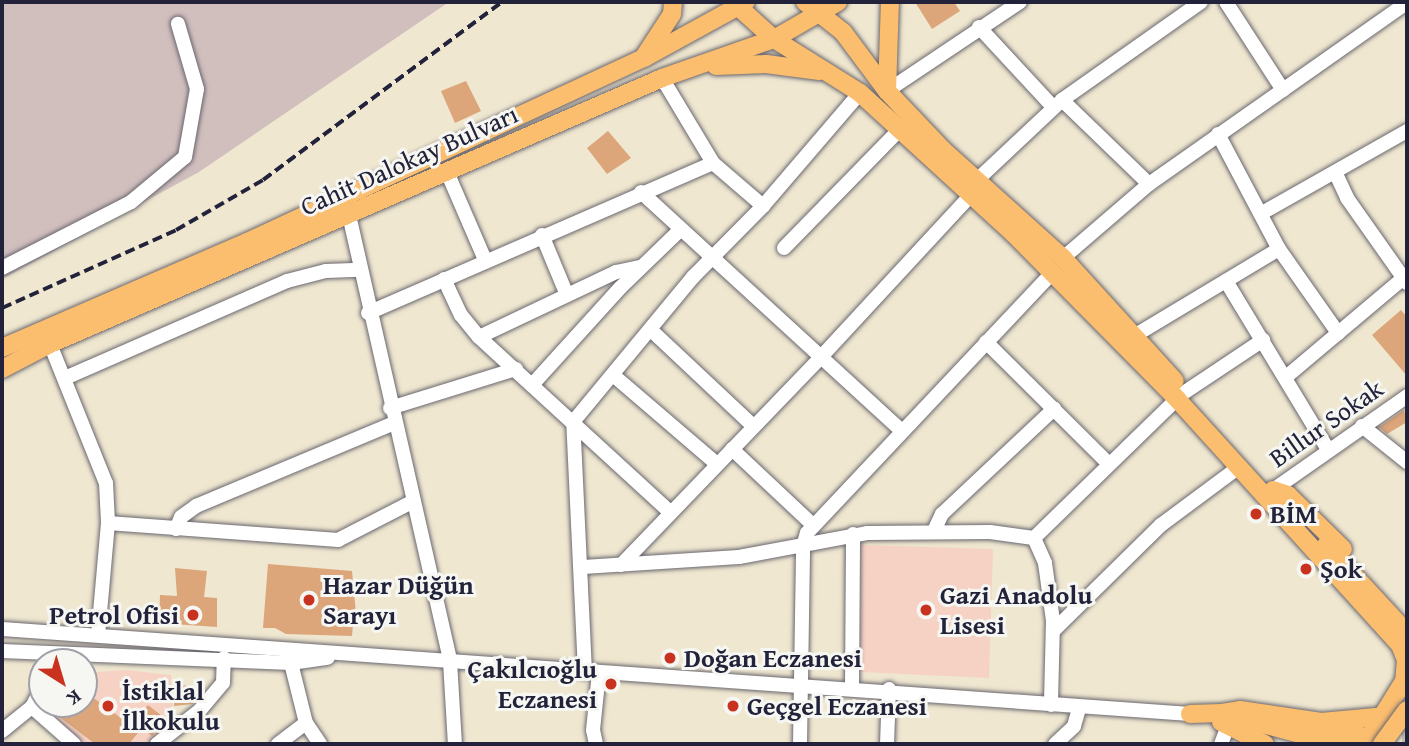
<!DOCTYPE html>
<html>
<head>
<meta charset="utf-8">
<style>
	body { margin:0 }
	#map { position:relative; width:1409px; height:746px; overflow:hidden; background:#efe7d0; font-family:"Gentium Book Plus",serif }
	div>[style] { position:absolute }
	[style*='--x'] { left:calc(var(--x)*1px); top:calc(var(--y)*1px); width:calc(var(--w)*1px); rotate:calc(var(--a)*1deg) }
	.built>* { inset:0; background:#f6d2c4 }
	.industrial>* { inset:0; background:#d1bfbe }
	.building>* { inset:0; background:#dca57a }
	.major-tunnel>* { height:18px; margin-top:-9px; transform-origin:0; background:repeating-linear-gradient(90deg,#c6c0b2 0 18px,transparent 0 27px) }
	.roads { filter:drop-shadow(0 0 2px #6a676f) drop-shadow(0 0 2px #6a676f) }
	.minor>* { height:14px; margin:-7px; padding:0 7px; transform-origin:7px; border-radius:7px; background:#fff }
	.major>* { height:18px; margin:-9px; padding:0 9px; transform-origin:9px; border-radius:9px; background:#fbbd6e }
	.rail>* { height:3.5px; margin-top:-1.75px; transform-origin:0; background:repeating-linear-gradient(90deg,#22223b 0 10px,transparent 0 15px) }
	.bridges { filter:drop-shadow(0 0 2px #6a676f) drop-shadow(0 0 2px #6a676f) }
	.major-bridge>* { height:18px; margin:-9px; padding:0 9px; transform-origin:9px; border-radius:9px; background:#fbbd6e }
	.dots>* { width:19px; height:19px; translate:-50% -50%; box-sizing:border-box; border:4px solid #f6f6f2; border-radius:50% }
	span { translate:-50% -50%; white-space:nowrap; text-align:center; line-height:1.15; -webkit-text-stroke:6px #f6f6f2; paint-order:stroke }
	.street-label { font-size:26px; color:#22223b }
	.poi-label { font-size:26px; color:#22223b; font-weight:700 }
	.left { translate:0 -50%; text-align:left }
	.right { translate:-100% -50%; text-align:right }
	.frame { position:absolute; inset:0; border:4px solid #22223b; pointer-events:none }
	.north { position:absolute; left:28px; top:648px; width:70px; height:70px; box-sizing:border-box; background:#f6f6f2; border:2px solid #a1a1a9; border-radius:50%; rotate:143deg; font-size:19px; font-weight:700; line-height:28px; text-align:center; color:#22223b }
	.north::after { content:''; display:block; margin:auto; width:24px; height:32px; background:#c8321e; clip-path:polygon(50% 0,100% 100%,50% 72%,0 100%) }
</style>
</head>
<body>
<div id="map">
	<div class="built">
		<div style="clip-path:polygon(861px 545px,993px 549px,989px 678px,860px 672px)"></div>
		<div style="clip-path:polygon(125px 670px,171px 675px,174px 723px,147px 744px,83px 744px,42px 711px,44px 704px,84px 704px,84px 673px)"></div>
	</div>
	<div class="industrial">
		<div style="clip-path:polygon(2px 2px,449px 2px,199px 172px,2px 279px)"></div>
	</div>
	<div class="building">
		<div style="clip-path:polygon(915px 2px,954px 2px,960px 11px,932px 29px)"></div>
		<div style="clip-path:polygon(466px 81px,481px 111px,455px 123px,441px 91px)"></div>
		<div style="clip-path:polygon(608px 131px,631px 158px,607px 174px,587px 148px)"></div>
		<div style="clip-path:polygon(1401px 310px,1407px 317px,1407px 376px,1372px 335px)"></div>
		<div style="clip-path:polygon(1404px 410px,1407px 422px,1387px 434px,1379px 427px)"></div>
		<div style="clip-path:polygon(268px 564px,352px 571px,357px 624px,353px 624px,352px 636px,286px 634px,275px 628px,263px 628px)"></div>
		<div style="clip-path:polygon(175px 568px,207px 571px,204px 597px,217px 598px,217px 627px,159px 623px,160px 595px,177px 596px)"></div>
		<div style="clip-path:polygon(175px 685px,193px 686px,193px 704px,174px 706px)"></div>
		<div style="clip-path:polygon(84px 691px,132px 726px,148px 705px,166px 719px,152px 736px,142px 728px,129px 744px,95px 744px,49px 709px,53px 704px,84px 704px)"></div>
	</div>
	<div class="major-tunnel">
		<div style="--x:1375;--y:741;--w:32;--a:-7"></div>
	</div>
	<div class="roads">
		<div class="minor">
			<div style="--x:1226;--y:2;--w:105;--a:57.1"></div>
			<div style="--x:979;--y:27;--w:109;--a:47.2"></div>
			<div style="--x:662;--y:78;--w:99;--a:59"></div>
			<div style="--x:713;--y:163;--w:66;--a:40.7"></div>
			<div style="--x:887;--y:91;--w:160;--a:-33.8"></div>
			<div style="--x:1062;--y:100;--w:121;--a:44"></div>
			<div style="--x:1218;--y:134;--w:130;--a:62.1"></div>
			<div style="--x:1279;--y:249;--w:103;--a:54.9"></div>
			<div style="--x:447;--y:172;--w:96;--a:66.6"></div>
			<div style="--x:1336;--y:174;--w:26;--a:65"></div>
			<div style="--x:1347;--y:198;--w:104;--a:54.8"></div>
			<div style="--x:641;--y:192;--w:354;--a:42.5"></div>
			<div style="--x:1262;--y:213;--w:167;--a:-29.5"></div>
			<div style="--x:349;--y:215;--w:457;--a:77.2"></div>
			<div style="--x:450;--y:661;--w:83;--a:86.6"></div>
			<div style="--x:542;--y:235;--w:65;--a:67.4"></div>
			<div style="--x:784;--y:248;--w:168;--a:-45.7"></div>
			<div style="--x:1063;--y:258;--w:113;--a:-40.7"></div>
			<div style="--x:1149;--y:184;--w:315;--a:-35.1"></div>
			<div style="--x:2;--y:268;--w:145;--a:-27.1"></div>
			<div style="--x:131;--y:202;--w:70;--a:-39.8"></div>
			<div style="--x:185;--y:157;--w:69;--a:-80"></div>
			<div style="--x:197;--y:89;--w:68;--a:-106.3"></div>
			<div style="--x:444;--y:279;--w:40;--a:65"></div>
			<div style="--x:461;--y:315;--w:28;--a:51"></div>
			<div style="--x:479;--y:337;--w:259;--a:42.5"></div>
			<div style="--x:1226;--y:281;--w:195;--a:58.8"></div>
			<div style="--x:368;--y:313;--w:376;--a:-23.5"></div>
			<div style="--x:652;--y:331;--w:139;--a:43.2"></div>
			<div style="--x:1134;--y:336;--w:169;--a:-31"></div>
			<div style="--x:479;--y:337;--w:152;--a:-25.4"></div>
			<div style="--x:616;--y:272;--w:25;--a:-12"></div>
			<div style="--x:986;--y:342;--w:173;--a:44.8"></div>
			<div style="--x:50;--y:344;--w:150;--a:68.1"></div>
			<div style="--x:106;--y:483;--w:40;--a:87.1"></div>
			<div style="--x:108;--y:523;--w:111;--a:95.1"></div>
			<div style="--x:613;--y:375;--w:137;--a:40.6"></div>
			<div style="--x:1286;--y:377;--w:158;--a:-40.1"></div>
			<div style="--x:65;--y:378;--w:242;--a:-23.6"></div>
			<div style="--x:287;--y:281;--w:40;--a:-14.4"></div>
			<div style="--x:326;--y:271;--w:34;--a:-2"></div>
			<div style="--x:532;--y:385;--w:132;--a:-47.8"></div>
			<div style="--x:621;--y:287;--w:82;--a:-44"></div>
			<div style="--x:1185;--y:392;--w:94;--a:-33.7"></div>
			<div style="--x:390;--y:408;--w:132;--a:-17.2"></div>
			<div style="--x:1362;--y:426;--w:58;--a:38.7"></div>
			<div style="--x:732;--y:449;--w:111;--a:43.2"></div>
			<div style="--x:1273;--y:490;--w:164;--a:-35"></div>
			<div style="--x:108;--y:523;--w:231;--a:4.2"></div>
			<div style="--x:338;--y:540;--w:83;--a:-27.2"></div>
			<div style="--x:176;--y:529;--w:13;--a:-67"></div>
			<div style="--x:181;--y:517;--w:19;--a:-36"></div>
			<div style="--x:196;--y:506;--w:215;--a:-22.7"></div>
			<div style="--x:934;--y:531;--w:19;--a:-65"></div>
			<div style="--x:942;--y:514;--w:154;--a:-43.2"></div>
			<div style="--x:1034;--y:538;--w:199;--a:-44.2"></div>
			<div style="--x:621;--y:565;--w:289;--a:-46.1"></div>
			<div style="--x:821;--y:357;--w:222;--a:-47.2"></div>
			<div style="--x:972;--y:194;--w:16;--a:-68"></div>
			<div style="--x:978;--y:179;--w:115;--a:-43.2"></div>
			<div style="--x:1062;--y:100;--w:170;--a:-35.2"></div>
			<div style="--x:583;--y:567;--w:156;--a:-3.7"></div>
			<div style="--x:739;--y:557;--w:130;--a:-10.6"></div>
			<div style="--x:867;--y:533;--w:123;--a:-0.5"></div>
			<div style="--x:990;--y:532;--w:44;--a:7.8"></div>
			<div style="--x:1034;--y:538;--w:27;--a:66"></div>
			<div style="--x:1045;--y:563;--w:59;--a:82.1"></div>
			<div style="--x:1053;--y:621;--w:84;--a:91.4"></div>
			<div style="--x:2;--y:629;--w:1191;--a:4.09"></div>
			<div style="--x:1053;--y:631;--w:151;--a:-44.5"></div>
			<div style="--x:1161;--y:525;--w:97;--a:-36.6"></div>
			<div style="--x:2;--y:651;--w:289;--a:2.4"></div>
			<div style="--x:291;--y:663;--w:37;--a:-8"></div>
			<div style="--x:291;--y:663;--w:62;--a:76"></div>
			<div style="--x:306;--y:723;--w:25;--a:56"></div>
			<div style="--x:585;--y:672;--w:250;--a:-92.7"></div>
			<div style="--x:573;--y:422;--w:188;--a:-50.4"></div>
			<div style="--x:693;--y:277;--w:100;--a:-45.4"></div>
			<div style="--x:763;--y:206;--w:149;--a:-49.4"></div>
			<div style="--x:852;--y:686;--w:152;--a:-89.6"></div>
			<div style="--x:32;--y:707;--w:56;--a:41.4"></div>
			<div style="--x:2;--y:731;--w:38;--a:-39"></div>
			<div style="--x:32;--y:707;--w:22;--a:-63"></div>
			<div style="--x:157;--y:744;--w:55;--a:-38.3"></div>
			<div style="--x:200;--y:710;--w:35;--a:-50"></div>
			<div style="--x:223;--y:683;--w:25;--a:-88"></div>
			<div style="--x:278;--y:744;--w:35;--a:-37"></div>
			<div style="--x:596;--y:744;--w:14;--a:-102"></div>
			<div style="--x:593;--y:730;--w:57;--a:-84"></div>
			<div style="--x:800;--y:744;--w:198;--a:-89.1"></div>
			<div style="--x:803;--y:546;--w:14;--a:-73"></div>
			<div style="--x:807;--y:533;--w:357;--a:-46.7"></div>
			<div style="--x:887;--y:744;--w:55;--a:-87.9"></div>
			<div style="--x:1055;--y:744;--w:26;--a:-43"></div>
			<div style="--x:1074;--y:726;--w:19;--a:-74"></div>
			<div style="--x:1221;--y:744;--w:17;--a:-69"></div>
		</div>
		<div class="major">
			<div style="--x:733;--y:2;--w:55;--a:42.1"></div>
			<div style="--x:774;--y:39;--w:102;--a:32.1"></div>
			<div style="--x:860;--y:93;--w:209;--a:42.5"></div>
			<div style="--x:1014;--y:234;--w:232;--a:45.3"></div>
			<div style="--x:1177;--y:399;--w:332;--a:47.8"></div>
			<div style="--x:1400;--y:645;--w:16;--a:68"></div>
			<div style="--x:1406;--y:660;--w:21;--a:95"></div>
			<div style="--x:1404;--y:681;--w:74;--a:121.8"></div>
			<div style="--x:805;--y:2;--w:48;--a:38.3"></div>
			<div style="--x:843;--y:32;--w:74;--a:53.3"></div>
			<div style="--x:887;--y:91;--w:81;--a:46.5"></div>
			<div style="--x:943;--y:150;--w:161;--a:42"></div>
			<div style="--x:1063;--y:258;--w:166;--a:47.7"></div>
			<div style="--x:644;--y:57;--w:51;--a:-56.9"></div>
			<div style="--x:672;--y:14;--w:12;--a:-85"></div>
			<div style="--x:716;--y:66;--w:50;--a:-2.3"></div>
			<div style="--x:766;--y:64;--w:54;--a:7.4"></div>
			<div style="--x:887;--y:91;--w:89;--a:-88.1"></div>
			<div style="--x:2;--y:348;--w:267;--a:-23.4"></div>
			<div style="--x:247;--y:242;--w:438;--a:-24.9"></div>
			<div style="--x:644;--y:58;--w:116;--a:-28.8"></div>
			<div style="--x:2;--y:369;--w:54;--a:-27.5"></div>
			<div style="--x:50;--y:344;--w:667;--a:-23.49"></div>
			<div style="--x:662;--y:78;--w:119;--a:-19.2"></div>
			<div style="--x:774;--y:39;--w:74;--a:-30"></div>
			<div style="--x:1273;--y:490;--w:16;--a:18"></div>
			<div style="--x:1288;--y:495;--w:77;--a:44.5"></div>
			<div style="--x:1326;--y:545;--w:120;--a:47.4"></div>
			<div style="--x:1222;--y:713;--w:18;--a:-9"></div>
			<div style="--x:1240;--y:710;--w:82;--a:8.4"></div>
			<div style="--x:1321;--y:722;--w:66;--a:-5.2"></div>
			<div style="--x:1190;--y:714;--w:32;--a:-2"></div>
			<div style="--x:1222;--y:713;--w:81;--a:15.1"></div>
			<div style="--x:1300;--y:734;--w:62;--a:1.8"></div>
			<div style="--x:1221;--y:722;--w:49;--a:26.6"></div>
		</div>
	</div>
	<div class="rail">
		<div style="--x:2;--y:308;--w:191;--a:-24.1"></div>
		<div style="--x:176;--y:230;--w:100;--a:-29.9"></div>
		<div style="--x:263;--y:180;--w:298;--a:-36.7"></div>
	</div>
	<div class="bridges">
		<div class="major-bridge">
			<div style="--x:1382;--y:744;--w:42;--a:-53.7"></div>
		</div>
	</div>
	<div class="dots">
		<div style="left:1256px;top:514px;background:#c8321e"></div>
		<div style="left:1306px;top:569px;background:#c8321e"></div>
		<div style="left:309px;top:600px;background:#c8321e"></div>
		<div style="left:926px;top:610px;background:#c8321e"></div>
		<div style="left:193px;top:615px;background:#c8321e"></div>
		<div style="left:670px;top:658px;background:#c8321e"></div>
		<div style="left:611px;top:684px;background:#c8321e"></div>
		<div style="left:108px;top:706px;background:#c8321e"></div>
		<div style="left:733px;top:706px;background:#c8321e"></div>
	</div>
	<div class="street-label">
		<span style="left:409px;top:160px;rotate:-24deg">Cahit Dalokay Bulvarı</span>
		<span style="left:1326px;top:423px;rotate:-35deg">Billur Sokak</span>
	</div>
	<div class="poi-label">
		<span class="left" style="left:1270px;top:514px">BİM</span>
		<span class="left" style="left:1320px;top:569px">Şok</span>
		<span class="left" style="left:323px;top:600px">Hazar Düğün<br>Sarayı</span>
		<span class="left" style="left:940px;top:610px">Gazi Anadolu<br>Lisesi</span>
		<span class="right" style="left:179px;top:615px">Petrol Ofisi</span>
		<span class="left" style="left:684px;top:658px">Doğan Eczanesi</span>
		<span class="right" style="left:597px;top:684px">Çakılcıoğlu<br>Eczanesi</span>
		<span class="left" style="left:122px;top:706px">İstiklal<br>İlkokulu</span>
		<span class="left" style="left:747px;top:706px">Geçgel Eczanesi</span>
	</div>
	<div class="frame"></div>
	<div class="north">K</div>
</div>
</body>
</html>
